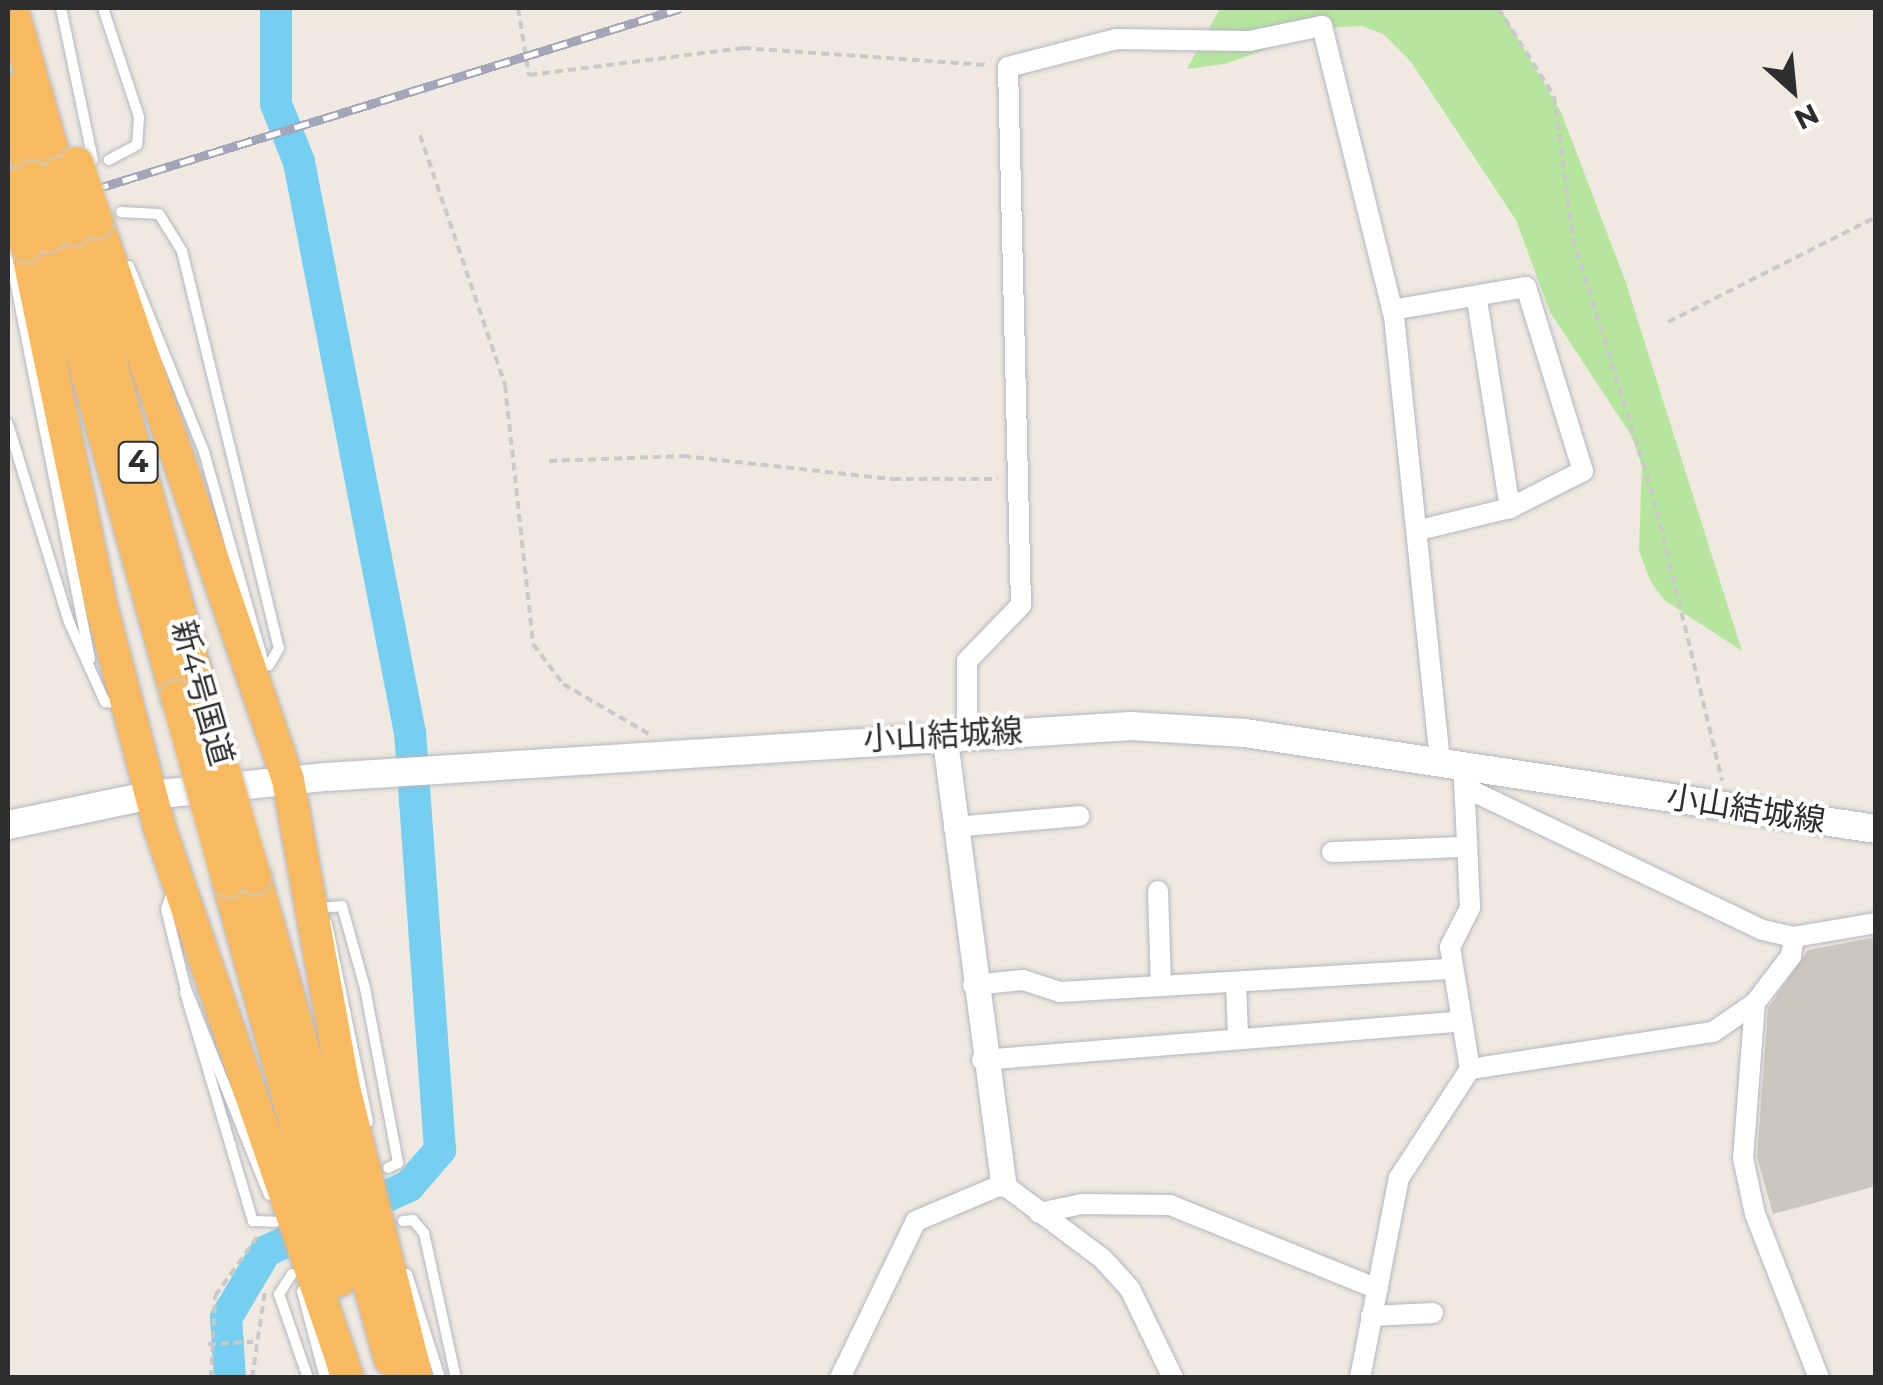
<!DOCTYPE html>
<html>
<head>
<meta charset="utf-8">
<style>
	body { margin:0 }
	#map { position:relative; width:1883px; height:1385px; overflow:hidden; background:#efe9e1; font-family:Montserrat,"Noto Sans JP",sans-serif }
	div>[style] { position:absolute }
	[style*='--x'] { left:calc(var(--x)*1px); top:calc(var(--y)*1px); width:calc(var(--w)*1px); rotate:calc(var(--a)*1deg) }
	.green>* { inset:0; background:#b6e59e }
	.river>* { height:32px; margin:-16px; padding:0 16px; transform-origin:16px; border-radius:16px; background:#75cff0 }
	.building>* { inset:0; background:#cbc7bf }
	.path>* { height:4px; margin-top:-2px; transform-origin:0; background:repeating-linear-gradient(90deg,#c9c9c9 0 8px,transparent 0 13px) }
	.roads { filter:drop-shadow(0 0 2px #b4b7c1) drop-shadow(0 0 2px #b4b7c1) }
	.service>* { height:10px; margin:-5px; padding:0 5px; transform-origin:5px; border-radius:5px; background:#fff }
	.minor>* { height:20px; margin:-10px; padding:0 10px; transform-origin:10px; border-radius:10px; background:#fff }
	.tertiary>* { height:25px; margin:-12.5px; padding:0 12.5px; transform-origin:12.5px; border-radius:12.5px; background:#fff }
	.secondary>* { height:28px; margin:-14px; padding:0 14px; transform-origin:14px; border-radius:14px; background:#fff }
	.trunk>* { height:32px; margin:-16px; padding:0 16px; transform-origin:16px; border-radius:16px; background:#f8ba60 }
	.rail>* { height:9px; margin-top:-4.5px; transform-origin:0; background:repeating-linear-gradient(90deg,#fff 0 15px,#a3a6b8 0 30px); box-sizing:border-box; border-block:2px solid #a3a6b8 }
	.bridges { filter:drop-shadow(0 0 2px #c9c9c9) drop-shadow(0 0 2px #c9c9c9) }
	.trunk-bridge>* { height:32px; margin:-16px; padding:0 16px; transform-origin:16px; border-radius:16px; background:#f8ba60 }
	span { translate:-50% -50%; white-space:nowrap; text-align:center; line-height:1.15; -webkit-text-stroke:8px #fff; paint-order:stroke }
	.shield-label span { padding:2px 8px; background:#fff; border:2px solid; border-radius:8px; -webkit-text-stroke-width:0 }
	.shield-label { font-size:30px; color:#2e2e2e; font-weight:700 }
	.street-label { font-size:32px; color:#2e2e2e }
	.frame { position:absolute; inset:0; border:10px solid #2e2e2e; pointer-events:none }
	.north { position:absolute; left:1743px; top:40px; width:100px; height:100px; -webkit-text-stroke:8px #fff; paint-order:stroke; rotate:153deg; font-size:28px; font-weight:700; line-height:40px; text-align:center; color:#2e2e2e }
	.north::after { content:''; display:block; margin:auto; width:35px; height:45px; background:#2e2e2e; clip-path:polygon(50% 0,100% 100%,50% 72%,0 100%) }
</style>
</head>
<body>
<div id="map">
	<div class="green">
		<div style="clip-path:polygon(1220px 8px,1500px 8px,1561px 112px,1625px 280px,1742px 651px,1664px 600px,1651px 582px,1639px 551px,1642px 466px,1631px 435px,1550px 312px,1516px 220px,1411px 62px,1383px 34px,1362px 26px,1325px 28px,1225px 64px,1187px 69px)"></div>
	</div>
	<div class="river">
		<div style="--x:230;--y:1378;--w:60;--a:-93.8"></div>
		<div style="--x:226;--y:1318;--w:78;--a:-59.2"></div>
		<div style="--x:266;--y:1251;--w:157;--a:-24.4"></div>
		<div style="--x:409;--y:1186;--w:48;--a:-49.3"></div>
		<div style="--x:440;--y:1150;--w:418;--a:-94.1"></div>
		<div style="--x:410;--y:733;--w:582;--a:-101"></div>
		<div style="--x:299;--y:162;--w:62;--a:-111.6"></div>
		<div style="--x:276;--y:104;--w:96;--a:-90"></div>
	</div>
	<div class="building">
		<div style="clip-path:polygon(1876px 937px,1876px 1186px,1773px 1214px,1757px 1157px,1768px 1008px,1808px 950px)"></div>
	</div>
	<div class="path">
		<div style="--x:518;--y:8;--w:68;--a:80.7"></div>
		<div style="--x:529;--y:75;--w:216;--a:-7.2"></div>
		<div style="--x:743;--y:48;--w:247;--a:4"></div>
		<div style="--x:1498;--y:8;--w:104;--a:57.5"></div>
		<div style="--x:1554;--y:96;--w:144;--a:82.4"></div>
		<div style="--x:1573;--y:239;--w:272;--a:72.7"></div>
		<div style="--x:1654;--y:499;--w:290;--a:76.4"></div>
		<div style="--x:420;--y:135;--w:264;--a:71.2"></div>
		<div style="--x:505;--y:385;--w:261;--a:83.8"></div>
		<div style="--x:533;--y:644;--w:50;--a:53.1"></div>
		<div style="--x:563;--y:684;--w:99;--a:30.2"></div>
		<div style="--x:1668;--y:322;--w:233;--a:-26.8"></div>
		<div style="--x:549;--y:461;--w:134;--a:-2.1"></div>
		<div style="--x:683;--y:456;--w:211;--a:6.3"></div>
		<div style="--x:893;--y:479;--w:105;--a:0"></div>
		<div style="--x:208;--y:1344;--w:45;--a:-2.5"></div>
		<div style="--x:211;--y:1378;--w:82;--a:-87.2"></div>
		<div style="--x:215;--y:1296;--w:74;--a:-54.4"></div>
		<div style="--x:252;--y:1378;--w:88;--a:-81.5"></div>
	</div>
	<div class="roads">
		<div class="service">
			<div style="--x:61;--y:8;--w:155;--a:78.1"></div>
			<div style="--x:103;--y:8;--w:115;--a:71.7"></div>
			<div style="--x:139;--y:117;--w:28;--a:94"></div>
			<div style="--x:137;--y:145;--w:32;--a:152"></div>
			<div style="--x:121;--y:212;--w:38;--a:3"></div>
			<div style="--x:159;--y:214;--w:44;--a:58.1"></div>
			<div style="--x:182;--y:251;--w:409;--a:76.3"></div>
			<div style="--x:279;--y:648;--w:20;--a:120"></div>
			<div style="--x:8;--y:245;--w:422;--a:78.8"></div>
			<div style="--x:129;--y:266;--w:201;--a:68"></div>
			<div style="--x:204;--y:452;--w:223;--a:74.2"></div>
			<div style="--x:8;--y:424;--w:207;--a:72.9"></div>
			<div style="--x:69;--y:622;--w:88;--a:65.8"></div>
			<div style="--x:105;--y:702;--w:18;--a:3"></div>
			<div style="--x:172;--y:892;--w:18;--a:109"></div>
			<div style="--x:166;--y:909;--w:79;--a:76.1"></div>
			<div style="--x:185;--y:986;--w:225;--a:68.1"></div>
			<div style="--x:316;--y:908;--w:26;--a:-4"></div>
			<div style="--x:342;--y:906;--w:85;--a:74.3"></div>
			<div style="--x:365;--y:988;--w:178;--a:79.3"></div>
			<div style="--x:398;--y:1163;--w:11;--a:153"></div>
			<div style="--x:327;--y:924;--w:202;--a:78.3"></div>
			<div style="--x:185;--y:992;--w:239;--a:73.5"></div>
			<div style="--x:253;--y:1221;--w:23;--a:2"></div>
			<div style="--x:403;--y:1221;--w:10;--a:-6"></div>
			<div style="--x:413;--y:1220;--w:17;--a:50"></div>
			<div style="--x:424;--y:1233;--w:148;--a:77.6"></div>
			<div style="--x:292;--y:1274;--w:24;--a:123"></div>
			<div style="--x:279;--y:1294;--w:89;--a:71"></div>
			<div style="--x:407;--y:1274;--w:109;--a:72.4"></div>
			<div style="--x:302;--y:1291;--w:90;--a:75.2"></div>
		</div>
		<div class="minor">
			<div style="--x:1477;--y:300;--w:211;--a:81"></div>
			<div style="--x:1392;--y:310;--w:136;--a:-9.7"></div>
			<div style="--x:1526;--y:287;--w:193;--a:72.8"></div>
			<div style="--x:1583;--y:471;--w:82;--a:153.1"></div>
			<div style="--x:1510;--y:508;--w:93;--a:166.3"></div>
			<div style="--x:967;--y:732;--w:71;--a:-90"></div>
			<div style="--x:967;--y:661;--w:78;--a:-46"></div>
			<div style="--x:1021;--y:605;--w:538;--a:-91.38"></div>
			<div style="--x:1008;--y:67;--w:112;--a:-14.5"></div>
			<div style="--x:1116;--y:39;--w:133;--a:0.9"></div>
			<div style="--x:1249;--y:41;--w:75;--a:-11.6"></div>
			<div style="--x:1322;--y:26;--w:299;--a:76.1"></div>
			<div style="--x:1394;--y:316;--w:449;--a:84.1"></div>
			<div style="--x:1464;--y:779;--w:129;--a:87.3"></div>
			<div style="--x:1470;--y:908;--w:44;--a:117.1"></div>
			<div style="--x:1450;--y:947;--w:124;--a:80.7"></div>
			<div style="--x:1464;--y:787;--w:331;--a:25.6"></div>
			<div style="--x:1763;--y:930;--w:32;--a:13"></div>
			<div style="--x:1794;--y:937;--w:83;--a:-9.7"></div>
			<div style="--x:954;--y:827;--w:126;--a:-5"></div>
			<div style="--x:1332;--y:852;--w:133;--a:-2.2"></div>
			<div style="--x:1158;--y:891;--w:95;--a:88.2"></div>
			<div style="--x:1236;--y:982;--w:55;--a:87.9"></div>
			<div style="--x:973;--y:985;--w:50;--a:-5.7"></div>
			<div style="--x:1023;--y:980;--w:39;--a:18"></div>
			<div style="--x:1060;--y:992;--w:393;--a:-3.4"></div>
			<div style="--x:1755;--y:1003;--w:155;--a:94.4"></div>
			<div style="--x:1743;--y:1158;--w:57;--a:77.9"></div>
			<div style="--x:1755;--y:1214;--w:176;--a:68.7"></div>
			<div style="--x:982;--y:1060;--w:477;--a:-4.6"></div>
			<div style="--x:1039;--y:1213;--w:44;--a:-11.8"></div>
			<div style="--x:1082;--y:1204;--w:88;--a:0.7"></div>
			<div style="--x:1170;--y:1205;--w:224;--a:22"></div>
			<div style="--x:1371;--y:1316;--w:62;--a:-2.8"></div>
			<div style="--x:840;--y:1378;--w:174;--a:-64.2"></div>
			<div style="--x:916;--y:1221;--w:95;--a:-23"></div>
			<div style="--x:1003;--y:1184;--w:125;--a:36.9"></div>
			<div style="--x:1103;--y:1259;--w:40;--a:48"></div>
			<div style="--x:1130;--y:1289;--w:99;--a:64.2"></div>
			<div style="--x:1360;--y:1378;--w:204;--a:-79"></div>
			<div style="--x:1399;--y:1178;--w:130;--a:-56.9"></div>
			<div style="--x:1470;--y:1069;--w:246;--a:-8.7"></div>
			<div style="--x:1713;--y:1032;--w:51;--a:-34.6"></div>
			<div style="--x:1755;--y:1003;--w:59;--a:-52.5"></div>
			<div style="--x:1791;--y:956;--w:19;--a:-81"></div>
		</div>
		<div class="tertiary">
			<div style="--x:944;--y:733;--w:455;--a:82.5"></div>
		</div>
		<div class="secondary">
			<div style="--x:8;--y:825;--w:146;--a:-11.8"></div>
			<div style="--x:151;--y:795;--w:176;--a:-5.9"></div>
			<div style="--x:326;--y:777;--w:807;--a:-3.63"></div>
			<div style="--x:1131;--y:726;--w:114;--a:3.5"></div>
			<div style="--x:1245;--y:733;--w:638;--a:8.65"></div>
		</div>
		<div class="trunk">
			<div style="--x:12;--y:8;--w:168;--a:74.1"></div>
			<div style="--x:8;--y:90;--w:91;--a:74.7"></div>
			<div style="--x:97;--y:222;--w:590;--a:71.1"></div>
			<div style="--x:288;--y:780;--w:313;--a:79.7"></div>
			<div style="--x:344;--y:1088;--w:299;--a:75.9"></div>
			<div style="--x:74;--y:229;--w:483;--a:74.6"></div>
			<div style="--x:49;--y:236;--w:478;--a:74.5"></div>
			<div style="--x:26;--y:245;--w:375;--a:78.2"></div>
			<div style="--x:103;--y:612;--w:221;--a:75.3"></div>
			<div style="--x:159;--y:826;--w:583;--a:71.1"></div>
			<div style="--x:255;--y:877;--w:501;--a:74.35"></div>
			<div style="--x:228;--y:881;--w:415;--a:74.5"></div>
		</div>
	</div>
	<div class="rail">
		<div style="--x:8;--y:216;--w:704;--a:-17.17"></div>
	</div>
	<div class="bridges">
		<div class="trunk-bridge">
			<div style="--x:77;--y:163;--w:62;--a:71.3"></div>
			<div style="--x:59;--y:174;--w:57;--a:74.7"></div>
			<div style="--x:32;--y:178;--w:60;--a:73.7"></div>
			<div style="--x:12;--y:185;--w:62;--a:76.9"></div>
			<div style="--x:202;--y:695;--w:190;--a:73.8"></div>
			<div style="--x:177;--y:697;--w:191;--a:74.5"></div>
		</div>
	</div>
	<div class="shield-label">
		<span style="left:138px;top:462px">4</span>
	</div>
	<div class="street-label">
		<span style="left:202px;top:693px;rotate:74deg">新4号国道</span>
		<span style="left:943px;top:735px;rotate:-3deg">小山結城線</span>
		<span style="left:1746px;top:809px;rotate:9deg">小山結城線</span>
	</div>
	<div class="frame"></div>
	<div class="north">N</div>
</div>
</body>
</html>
